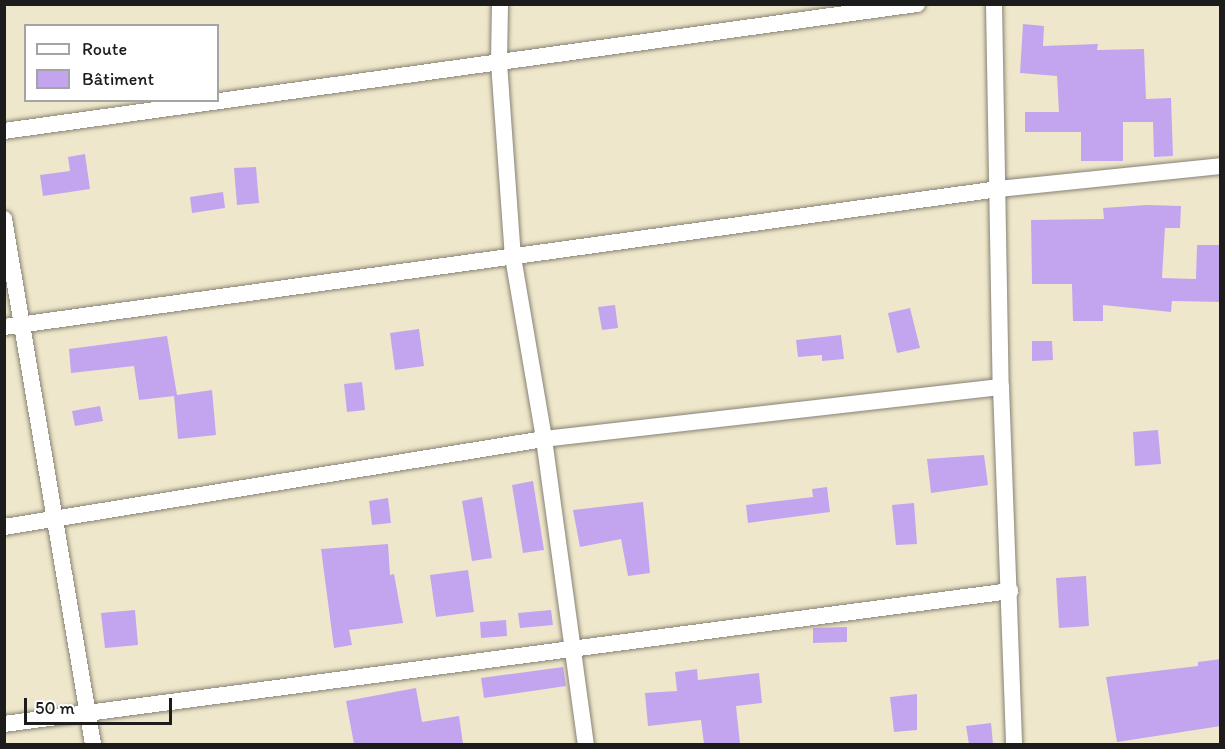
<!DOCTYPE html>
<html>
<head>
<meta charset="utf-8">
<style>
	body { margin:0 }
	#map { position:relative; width:1225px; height:749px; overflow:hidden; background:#efe7cb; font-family:Itim,sans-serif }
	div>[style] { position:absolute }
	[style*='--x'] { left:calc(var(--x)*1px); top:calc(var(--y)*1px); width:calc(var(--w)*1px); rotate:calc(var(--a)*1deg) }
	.building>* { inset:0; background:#c3a5ef }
	.roads { filter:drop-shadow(0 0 2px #868274) drop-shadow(0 0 2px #868274) }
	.street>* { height:16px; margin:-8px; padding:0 8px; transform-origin:8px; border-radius:8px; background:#fff }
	span { translate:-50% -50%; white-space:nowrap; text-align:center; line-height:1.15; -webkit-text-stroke:4.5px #fff; paint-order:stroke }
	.frame { position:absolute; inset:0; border:6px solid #1c1c1c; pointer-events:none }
	.legend { position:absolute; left:24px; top:24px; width:195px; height:78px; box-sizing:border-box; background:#fff; border:2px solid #a4a4a4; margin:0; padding:8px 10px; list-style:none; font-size:18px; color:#1c1c1c }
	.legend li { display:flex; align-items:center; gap:12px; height:30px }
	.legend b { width:30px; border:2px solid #a4a4a4 }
	.scale { position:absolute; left:24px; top:698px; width:148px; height:27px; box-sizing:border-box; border:3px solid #1c1c1c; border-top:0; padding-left:8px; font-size:18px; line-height:21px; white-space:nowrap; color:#1c1c1c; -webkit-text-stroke:4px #fff; paint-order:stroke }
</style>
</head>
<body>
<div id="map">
	<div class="building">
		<div style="clip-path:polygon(1023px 24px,1044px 26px,1043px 46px,1098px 44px,1097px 50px,1144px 49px,1146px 99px,1171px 98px,1173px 156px,1154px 157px,1153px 122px,1123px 122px,1123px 161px,1081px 161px,1081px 132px,1025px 132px,1025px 112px,1059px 112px,1057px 76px,1020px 73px)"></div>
		<div style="clip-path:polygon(85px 154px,90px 189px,43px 196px,40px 175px,70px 171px,68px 157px)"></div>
		<div style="clip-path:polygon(256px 167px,259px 203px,237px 205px,234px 168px)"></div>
		<div style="clip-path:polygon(223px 192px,225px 208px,192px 213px,190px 197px)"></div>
		<div style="clip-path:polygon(1147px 205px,1181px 206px,1180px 228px,1165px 228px,1162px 278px,1196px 279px,1197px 245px,1221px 245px,1221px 302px,1172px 301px,1171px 312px,1103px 305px,1103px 321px,1073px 321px,1072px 284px,1032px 284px,1031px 220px,1104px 219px,1103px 208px)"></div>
		<div style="clip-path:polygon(615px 305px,618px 328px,602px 330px,598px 307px)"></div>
		<div style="clip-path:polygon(910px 308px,920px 348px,897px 353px,888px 313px)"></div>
		<div style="clip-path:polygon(419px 329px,424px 366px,395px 370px,390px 333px)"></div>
		<div style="clip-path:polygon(841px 335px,844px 359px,822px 361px,822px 355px,798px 357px,796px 340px)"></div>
		<div style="clip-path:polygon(167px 336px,177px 395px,212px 390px,216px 435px,178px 439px,174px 396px,139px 400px,134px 366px,71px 373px,69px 349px)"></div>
		<div style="clip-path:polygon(1032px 341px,1052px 341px,1053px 360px,1032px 361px)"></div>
		<div style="clip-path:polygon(362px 382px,365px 410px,347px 412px,344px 384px)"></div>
		<div style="clip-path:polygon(100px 406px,103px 421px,75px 426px,72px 411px)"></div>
		<div style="clip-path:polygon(1158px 430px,1161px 464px,1135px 466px,1133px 432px)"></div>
		<div style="clip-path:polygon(984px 455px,988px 485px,931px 493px,927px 459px)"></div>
		<div style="clip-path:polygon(533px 481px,544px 550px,523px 553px,512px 485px)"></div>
		<div style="clip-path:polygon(827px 487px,830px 512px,748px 523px,746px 505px,813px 497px,812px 489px)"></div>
		<div style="clip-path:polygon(482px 497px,492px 558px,472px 561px,462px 501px)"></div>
		<div style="clip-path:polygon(388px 498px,391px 523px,372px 525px,369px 501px)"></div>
		<div style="clip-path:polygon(643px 502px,650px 573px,628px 576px,621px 539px,580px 547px,573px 510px)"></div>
		<div style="clip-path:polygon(914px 503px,917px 544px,896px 545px,892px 505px)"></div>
		<div style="clip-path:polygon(388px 544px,390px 575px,394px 574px,403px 623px,349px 630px,352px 645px,334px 648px,321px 549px)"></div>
		<div style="clip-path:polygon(468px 570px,474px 612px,436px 617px,430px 575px)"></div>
		<div style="clip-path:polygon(1086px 576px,1089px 626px,1059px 628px,1056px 578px)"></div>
		<div style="clip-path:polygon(135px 610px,138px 645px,105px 648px,101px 613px)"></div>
		<div style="clip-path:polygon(551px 610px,553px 625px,520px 628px,518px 613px)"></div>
		<div style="clip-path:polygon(506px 620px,507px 636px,481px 638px,480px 622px)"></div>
		<div style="clip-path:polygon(847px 627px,847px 642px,813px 643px,813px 628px)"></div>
		<div style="clip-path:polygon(1221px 659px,1221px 726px,1117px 742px,1106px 677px,1198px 666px,1198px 662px)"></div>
		<div style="clip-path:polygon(563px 667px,566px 686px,484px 698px,481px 678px)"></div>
		<div style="clip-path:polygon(697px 669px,698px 680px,759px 673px,762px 703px,736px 706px,740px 744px,704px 744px,701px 720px,648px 726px,645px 693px,677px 691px,675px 672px)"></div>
		<div style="clip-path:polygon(416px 688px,422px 722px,459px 716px,463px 744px,354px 744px,346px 701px)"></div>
		<div style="clip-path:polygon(917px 694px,917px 730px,894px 732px,890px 697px)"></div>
		<div style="clip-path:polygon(991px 723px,993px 744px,969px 744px,966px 726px)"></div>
	</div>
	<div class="roads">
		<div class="street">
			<div style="--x:500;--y:4;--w:59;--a:91"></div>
			<div style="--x:499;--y:63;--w:195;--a:85.9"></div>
			<div style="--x:513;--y:257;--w:185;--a:80.3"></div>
			<div style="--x:544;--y:439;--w:308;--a:82.2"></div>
			<div style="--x:994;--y:4;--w:383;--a:89"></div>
			<div style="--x:1001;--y:387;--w:357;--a:87.9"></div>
			<div style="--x:4;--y:131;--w:922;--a:-7.92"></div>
			<div style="--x:4;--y:219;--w:532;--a:80.38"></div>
			<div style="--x:4;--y:327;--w:1005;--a:-7.9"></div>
			<div style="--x:999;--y:189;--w:222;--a:-5.9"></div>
			<div style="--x:4;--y:527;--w:547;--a:-9.26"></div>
			<div style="--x:544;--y:439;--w:460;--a:-6.5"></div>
			<div style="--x:4;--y:724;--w:1015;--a:-7.53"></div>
		</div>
	</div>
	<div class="frame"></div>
	<ul class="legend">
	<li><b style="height:8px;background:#fff"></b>Route</li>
	<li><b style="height:16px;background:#c3a5ef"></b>Bâtiment</li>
	</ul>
	<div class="scale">50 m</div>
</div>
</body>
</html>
